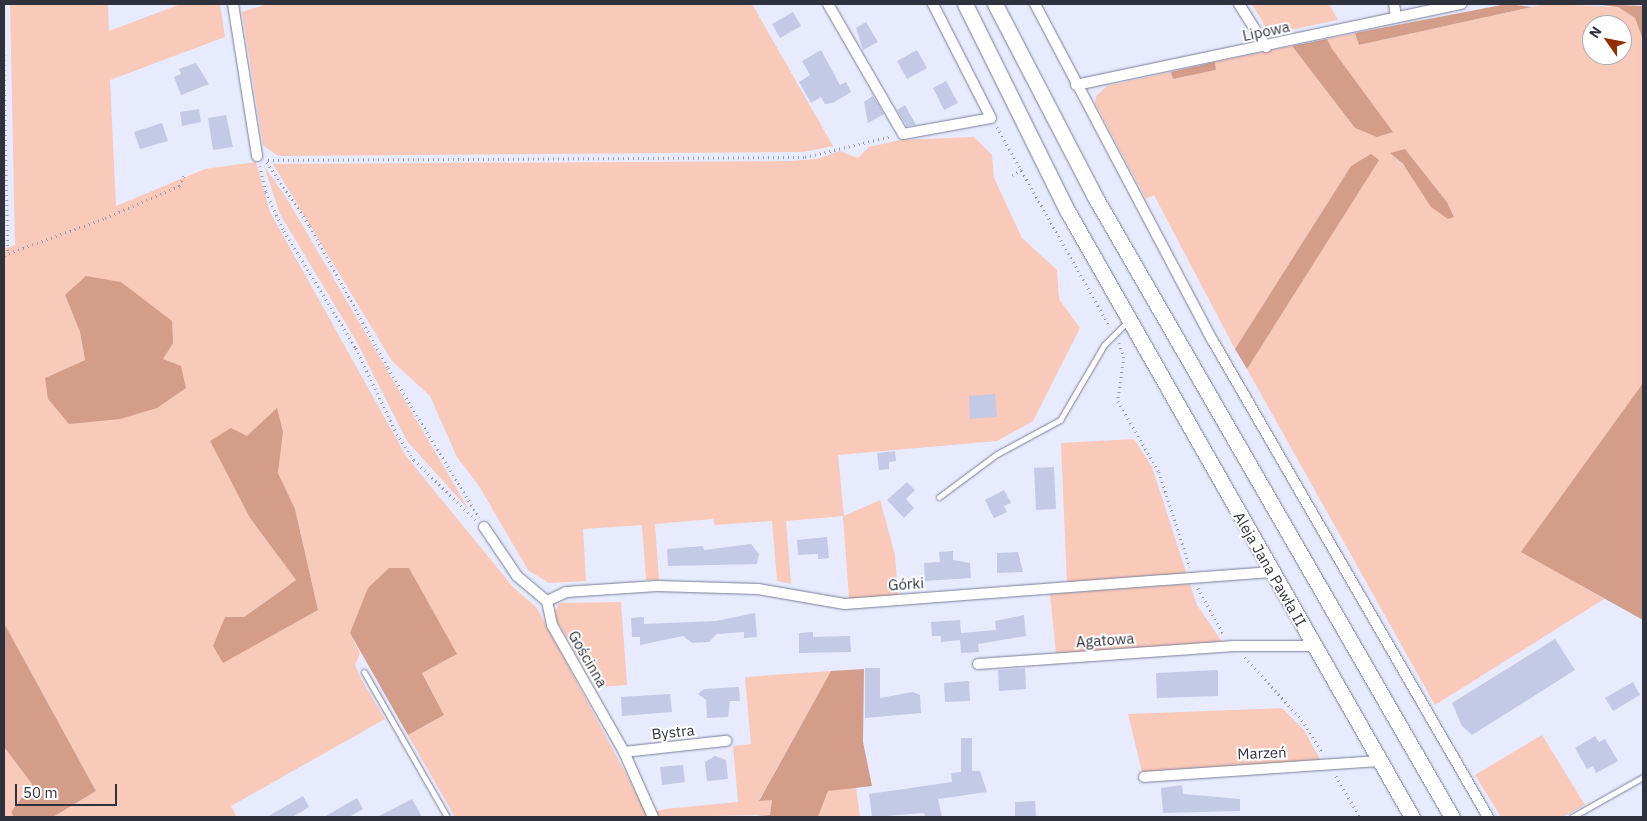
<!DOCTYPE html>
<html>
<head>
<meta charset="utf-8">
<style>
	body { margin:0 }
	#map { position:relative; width:1647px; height:821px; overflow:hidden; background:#e8ebfd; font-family:"IBM Plex Sans",sans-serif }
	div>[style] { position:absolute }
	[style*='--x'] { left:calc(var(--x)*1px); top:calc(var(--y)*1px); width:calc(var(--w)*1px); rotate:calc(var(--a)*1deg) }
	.green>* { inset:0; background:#f9c9b9 }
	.forest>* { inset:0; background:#d39d8a }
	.building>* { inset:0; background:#c4c9e6 }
	.path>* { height:2.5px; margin-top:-1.25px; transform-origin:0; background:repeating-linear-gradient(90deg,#999cab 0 1px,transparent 0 5px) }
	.roads { filter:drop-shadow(0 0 1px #797d97) drop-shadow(0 0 1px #797d97) }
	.lane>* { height:5px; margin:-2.5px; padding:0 2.5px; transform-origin:2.5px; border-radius:2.5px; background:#fff }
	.street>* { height:10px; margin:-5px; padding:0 5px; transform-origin:5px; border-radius:5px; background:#fff }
	.secondary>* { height:15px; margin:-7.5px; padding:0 7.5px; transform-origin:7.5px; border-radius:7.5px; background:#fff }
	span { translate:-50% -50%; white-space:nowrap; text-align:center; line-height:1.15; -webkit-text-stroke:4px #fff; paint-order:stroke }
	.street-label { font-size:15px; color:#2f313c }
	.frame { position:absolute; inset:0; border:5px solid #2f313c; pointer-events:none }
	.north { position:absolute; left:1582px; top:15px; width:50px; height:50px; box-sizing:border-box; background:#fff; border:1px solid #acadb1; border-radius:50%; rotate:303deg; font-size:14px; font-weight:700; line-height:20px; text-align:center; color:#2f313c }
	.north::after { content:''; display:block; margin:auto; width:18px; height:22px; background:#942f00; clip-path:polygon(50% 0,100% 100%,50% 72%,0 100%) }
	.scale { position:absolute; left:15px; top:784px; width:102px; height:22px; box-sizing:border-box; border:2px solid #2f313c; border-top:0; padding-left:6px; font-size:15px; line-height:18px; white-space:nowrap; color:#2f313c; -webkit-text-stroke:4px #fff; paint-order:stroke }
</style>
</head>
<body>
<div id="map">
	<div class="green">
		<div style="clip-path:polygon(evenodd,10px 4px,108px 4px,109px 31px,181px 4px,220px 4px,225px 37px,110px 80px,116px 206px,205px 169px,256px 162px,270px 212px,406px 456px,513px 587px,537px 608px,649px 817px,455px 817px,408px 735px,444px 715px,422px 672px,456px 654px,409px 568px,389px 568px,350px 633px,360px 653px,355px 665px,361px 679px,385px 719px,231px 806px,237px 817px,53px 817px,96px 791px,4px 623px,4px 249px,15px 245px,10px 4px,65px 295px,163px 359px,45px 378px,85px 360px,80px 332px,65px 295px,10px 4px,283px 432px,278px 473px,295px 509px,318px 610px,274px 634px,225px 617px,244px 617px,296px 580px,250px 518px,210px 441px,283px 432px)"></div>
		<div style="clip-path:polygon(267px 4px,752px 4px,833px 146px,803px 152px,278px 156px,263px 145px,242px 12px)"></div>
		<div style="clip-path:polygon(1252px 4px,1329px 4px,1338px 20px,1270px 34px)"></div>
		<div style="clip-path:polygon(evenodd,1545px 4px,1618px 7px,1635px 18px,1643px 40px,1643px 383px,1522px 551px,1604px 599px,1435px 705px,1247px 369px,1378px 160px,1351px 166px,1235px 349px,1154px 195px,1146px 199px,1095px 103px,1096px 96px,1107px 86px,1171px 72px,1173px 79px,1216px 70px,1215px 62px,1292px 46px,1355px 128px,1327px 39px,1355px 33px,1359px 45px,1545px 4px,1592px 25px,1622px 25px,1622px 55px,1592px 55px,1592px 25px,1545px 4px,1405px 149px,1447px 202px,1454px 217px,1395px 157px,1405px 149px)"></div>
		<div style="clip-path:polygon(974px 137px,992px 155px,994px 178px,1022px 238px,1057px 270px,1059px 299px,1080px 328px,1033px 421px,997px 441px,838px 455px,844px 516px,880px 500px,895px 555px,898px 596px,849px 599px,843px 516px,786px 521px,791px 584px,777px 581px,772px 521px,715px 525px,713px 519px,655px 524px,659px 580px,646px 580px,642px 525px,583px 529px,586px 581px,549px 583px,528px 570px,479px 486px,457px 457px,430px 396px,392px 361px,273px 164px,790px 161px,817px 159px,840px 151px,858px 158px,869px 147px,900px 140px)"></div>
		<div style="clip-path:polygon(264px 166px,287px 199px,469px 510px,407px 441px,358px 344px,280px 214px)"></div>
		<div style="clip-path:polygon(1134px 439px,1152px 467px,1187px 575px,1067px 584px,1061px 443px)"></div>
		<div style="clip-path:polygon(1190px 584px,1197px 605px,1222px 642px,1056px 654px,1050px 594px)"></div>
		<div style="clip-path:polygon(621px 602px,627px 685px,596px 687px,554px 616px,559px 603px)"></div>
		<div style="clip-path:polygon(831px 671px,759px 800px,772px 800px,770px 815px,657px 817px,653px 812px,665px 809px,738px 802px,733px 746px,751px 744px,745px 677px)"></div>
		<div style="clip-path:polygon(1282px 708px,1304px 730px,1322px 763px,1142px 772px,1128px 714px)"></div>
		<div style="clip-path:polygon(1542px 735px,1585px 805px,1563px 817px,1501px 817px,1475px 775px)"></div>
		<div style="clip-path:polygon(4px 747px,32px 784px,11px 812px,14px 817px,4px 817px)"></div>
		<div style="clip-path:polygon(856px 787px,860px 817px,818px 817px,828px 791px)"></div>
	</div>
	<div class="forest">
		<div style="clip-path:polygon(1507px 4px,1532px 7px,1359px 45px,1355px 33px)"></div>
		<div style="clip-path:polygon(1593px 4px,1643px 6px,1643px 40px,1635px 18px,1618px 7px)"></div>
		<div style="clip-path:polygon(1327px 39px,1332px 49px,1393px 132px,1377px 137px,1355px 128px,1292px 46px)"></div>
		<div style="clip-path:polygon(1215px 62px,1216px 70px,1173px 79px,1171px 72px)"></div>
		<div style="clip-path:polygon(1405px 149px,1447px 202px,1454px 217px,1448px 219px,1431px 207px,1403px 164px,1390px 153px)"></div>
		<div style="clip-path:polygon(1371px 154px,1379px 160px,1247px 369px,1235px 349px,1351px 166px)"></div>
		<div style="clip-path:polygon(86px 276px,121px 282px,172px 321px,173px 343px,163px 359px,181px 366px,186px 388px,157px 408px,120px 419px,69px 424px,48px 399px,45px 378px,85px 360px,80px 332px,65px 295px)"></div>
		<div style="clip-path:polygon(1643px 383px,1643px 620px,1521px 552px)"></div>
		<div style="clip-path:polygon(277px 408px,283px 432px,278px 473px,295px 509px,318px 610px,223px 663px,213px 646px,225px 617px,244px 617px,296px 580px,250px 518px,210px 441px,231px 428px,247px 436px)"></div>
		<div style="clip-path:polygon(389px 568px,409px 568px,457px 654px,422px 673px,444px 715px,408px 735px,350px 633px,368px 588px)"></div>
		<div style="clip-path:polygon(4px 623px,96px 791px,53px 817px,14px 817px,11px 812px,32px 784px,4px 747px)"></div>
		<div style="clip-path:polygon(864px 669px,863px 742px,872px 786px,828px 791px,818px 817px,740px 817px,770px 815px,772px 800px,759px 801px,831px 671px)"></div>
	</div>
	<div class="building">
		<div style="clip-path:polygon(793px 12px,801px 26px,780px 38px,772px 24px)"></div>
		<div style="clip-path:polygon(866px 22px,878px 42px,863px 50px,856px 28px)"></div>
		<div style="clip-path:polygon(821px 50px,840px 85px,846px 82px,851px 92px,833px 103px,825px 104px,821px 97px,811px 103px,799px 82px,810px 75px,802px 61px)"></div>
		<div style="clip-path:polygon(917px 50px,927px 68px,907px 79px,897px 61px)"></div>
		<div style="clip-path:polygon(196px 63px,209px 84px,181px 95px,174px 77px,181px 74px,179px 69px)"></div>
		<div style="clip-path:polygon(946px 81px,958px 103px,944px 110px,933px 88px)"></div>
		<div style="clip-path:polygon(873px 96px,884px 114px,868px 123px,864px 102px)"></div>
		<div style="clip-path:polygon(905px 105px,916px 125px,907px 126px,897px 110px)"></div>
		<div style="clip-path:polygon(199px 109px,201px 122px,182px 126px,180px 112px)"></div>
		<div style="clip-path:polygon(226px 115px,233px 147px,213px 150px,208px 118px)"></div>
		<div style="clip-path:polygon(162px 123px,168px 141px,140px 149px,134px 132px)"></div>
		<div style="clip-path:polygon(995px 394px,997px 417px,970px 419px,969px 396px)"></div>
		<div style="clip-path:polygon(895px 451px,896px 461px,889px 462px,889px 469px,879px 470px,877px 453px)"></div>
		<div style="clip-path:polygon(1054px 467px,1056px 509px,1036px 510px,1034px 468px)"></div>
		<div style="clip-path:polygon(907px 482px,915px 490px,906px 499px,914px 508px,904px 518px,887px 500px)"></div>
		<div style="clip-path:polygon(1004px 490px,1011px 503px,1004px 506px,1007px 512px,994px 518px,985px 500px)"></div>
		<div style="clip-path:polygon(827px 537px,829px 558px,818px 559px,818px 554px,798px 555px,797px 540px)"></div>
		<div style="clip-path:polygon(751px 544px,759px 554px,757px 564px,668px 566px,667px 549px,703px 546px,704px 550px)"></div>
		<div style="clip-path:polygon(953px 551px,953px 560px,970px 563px,971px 578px,925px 581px,924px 563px,940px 562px,939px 552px)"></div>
		<div style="clip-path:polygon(1018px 552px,1023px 572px,997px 573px,997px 553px)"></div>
		<div style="clip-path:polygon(755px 613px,757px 637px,744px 638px,744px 632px,717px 634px,709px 642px,692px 643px,683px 636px,640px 645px,640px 637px,632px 637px,631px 618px,644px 617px,644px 624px,716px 621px)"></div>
		<div style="clip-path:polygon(1024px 615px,1026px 636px,978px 644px,979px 652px,961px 653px,960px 640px,941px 642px,941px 636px,932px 636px,931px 622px,960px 620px,961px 633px,996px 630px,995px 621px)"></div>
		<div style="clip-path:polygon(813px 632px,813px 637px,850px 636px,851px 652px,799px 653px,799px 633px)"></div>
		<div style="clip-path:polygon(1555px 639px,1575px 670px,1472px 735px,1462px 726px,1452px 703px)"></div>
		<div style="clip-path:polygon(865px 668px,880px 668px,880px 698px,913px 692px,920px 695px,921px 713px,865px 718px)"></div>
		<div style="clip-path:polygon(1025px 668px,1026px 689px,999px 691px,998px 670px)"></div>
		<div style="clip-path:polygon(1218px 670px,1218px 696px,1157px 698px,1156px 673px)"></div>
		<div style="clip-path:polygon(969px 681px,970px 701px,945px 702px,944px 683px)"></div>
		<div style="clip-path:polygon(1633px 682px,1640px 695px,1613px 711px,1605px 698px)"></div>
		<div style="clip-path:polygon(739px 687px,740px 701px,730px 701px,728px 717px,707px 718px,706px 700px,698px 694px,704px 689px)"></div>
		<div style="clip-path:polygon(670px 694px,672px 712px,622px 716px,621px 697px)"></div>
		<div style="clip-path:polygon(1595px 736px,1599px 742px,1605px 739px,1618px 761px,1596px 773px,1593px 766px,1587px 769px,1575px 748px)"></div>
		<div style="clip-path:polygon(961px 738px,972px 738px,972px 771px,980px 771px,987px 792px,938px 799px,942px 817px,925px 817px,924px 813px,872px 817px,869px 794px,952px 782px,951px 773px,961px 772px)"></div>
		<div style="clip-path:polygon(715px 756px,726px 760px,728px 779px,707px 781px,705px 762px)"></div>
		<div style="clip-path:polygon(683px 765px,685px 782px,662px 785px,660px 767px)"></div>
		<div style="clip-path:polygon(1182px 785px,1183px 794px,1240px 799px,1240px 811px,1163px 813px,1161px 788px)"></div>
		<div style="clip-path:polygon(303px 796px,309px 807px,292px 817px,267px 817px)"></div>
		<div style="clip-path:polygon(357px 798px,363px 809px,349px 817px,324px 817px)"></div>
		<div style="clip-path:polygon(412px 799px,422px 817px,377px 817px,397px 807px)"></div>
		<div style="clip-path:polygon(1035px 801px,1036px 817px,1015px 817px,1015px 802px)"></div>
	</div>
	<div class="path">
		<div style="--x:4;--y:50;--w:203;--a:88.9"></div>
		<div style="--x:997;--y:127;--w:230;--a:60.5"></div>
		<div style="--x:268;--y:160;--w:537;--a:-0.32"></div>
		<div style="--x:805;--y:157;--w:89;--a:-13.6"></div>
		<div style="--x:267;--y:162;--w:77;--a:56.1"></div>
		<div style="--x:310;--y:226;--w:162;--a:61.2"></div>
		<div style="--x:388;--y:368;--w:175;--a:58.6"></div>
		<div style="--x:260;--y:166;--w:27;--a:77"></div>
		<div style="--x:266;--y:192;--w:43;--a:65.2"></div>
		<div style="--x:284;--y:231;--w:137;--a:58.4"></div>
		<div style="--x:356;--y:348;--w:95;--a:64.5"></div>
		<div style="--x:397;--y:434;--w:31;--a:57"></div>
		<div style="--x:414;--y:460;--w:86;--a:44.1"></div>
		<div style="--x:1012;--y:175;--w:13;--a:-29"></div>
		<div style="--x:4;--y:255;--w:108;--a:-20.1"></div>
		<div style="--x:105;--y:218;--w:81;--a:-23.4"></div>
		<div style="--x:179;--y:186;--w:12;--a:-66"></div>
		<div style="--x:1119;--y:343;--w:15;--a:70"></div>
		<div style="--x:1124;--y:357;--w:44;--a:97.8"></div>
		<div style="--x:1118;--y:401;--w:82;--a:60"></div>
		<div style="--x:1159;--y:472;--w:100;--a:71.9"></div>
		<div style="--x:1198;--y:588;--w:54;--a:61"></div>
		<div style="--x:1245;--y:657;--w:85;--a:47.9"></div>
		<div style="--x:1302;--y:720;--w:40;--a:58"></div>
		<div style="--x:1336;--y:776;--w:48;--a:59.7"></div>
	</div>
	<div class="roads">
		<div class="lane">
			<div style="--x:939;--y:497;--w:72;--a:-36.6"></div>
			<div style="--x:997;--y:454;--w:72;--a:-28.4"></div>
			<div style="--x:1060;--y:420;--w:87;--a:-59.6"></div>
			<div style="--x:1104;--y:345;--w:34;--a:-45"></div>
			<div style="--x:364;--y:672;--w:167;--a:60.2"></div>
			<div style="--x:1572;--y:817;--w:81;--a:-29.4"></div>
		</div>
		<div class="street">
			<div style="--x:233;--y:4;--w:154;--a:81"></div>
			<div style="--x:828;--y:4;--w:150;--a:60"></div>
			<div style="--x:903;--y:134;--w:89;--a:-10.3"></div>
			<div style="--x:991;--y:118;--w:128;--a:-117"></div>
			<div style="--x:1035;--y:4;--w:381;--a:62.2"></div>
			<div style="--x:1213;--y:341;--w:550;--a:59.98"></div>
			<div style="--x:1239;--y:4;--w:51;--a:57.9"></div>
			<div style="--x:1394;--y:4;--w:13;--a:81"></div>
			<div style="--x:1076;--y:85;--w:394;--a:-11.9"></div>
			<div style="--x:484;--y:527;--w:59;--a:56"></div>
			<div style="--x:517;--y:576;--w:39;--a:40"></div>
			<div style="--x:547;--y:601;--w:25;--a:78"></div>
			<div style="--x:552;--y:625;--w:146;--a:60.4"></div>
			<div style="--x:624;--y:752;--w:71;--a:66"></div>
			<div style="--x:547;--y:601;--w:21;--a:-25"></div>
			<div style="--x:566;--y:592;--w:91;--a:-3.8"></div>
			<div style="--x:657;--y:586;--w:101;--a:1.7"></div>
			<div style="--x:758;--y:589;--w:88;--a:9.8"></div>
			<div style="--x:845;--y:604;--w:428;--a:-4.3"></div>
			<div style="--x:978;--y:664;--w:257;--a:-4"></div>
			<div style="--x:1234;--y:646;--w:81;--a:0"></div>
			<div style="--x:624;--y:752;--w:103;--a:-6.2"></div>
			<div style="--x:1144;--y:777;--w:238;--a:-3.9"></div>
		</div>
		<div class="secondary">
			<div style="--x:965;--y:4;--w:232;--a:63.7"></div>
			<div style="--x:1068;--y:212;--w:696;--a:60.38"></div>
			<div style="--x:995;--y:4;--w:217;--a:62.6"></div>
			<div style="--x:1095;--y:197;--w:715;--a:60.07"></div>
		</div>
	</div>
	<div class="street-label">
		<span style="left:1266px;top:31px;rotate:-12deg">Lipowa</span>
		<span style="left:1270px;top:569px;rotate:60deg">Aleja Jana Pawła II</span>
		<span style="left:906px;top:584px;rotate:-4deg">Górki</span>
		<span style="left:1105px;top:640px;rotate:-4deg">Agatowa</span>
		<span style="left:588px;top:659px;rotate:60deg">Gościnna</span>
		<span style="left:673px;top:732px;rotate:-6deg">Bystra</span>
		<span style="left:1262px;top:753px;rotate:-2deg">Marzeń</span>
	</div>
	<div class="frame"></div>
	<div class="north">N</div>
	<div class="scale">50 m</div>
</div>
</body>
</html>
